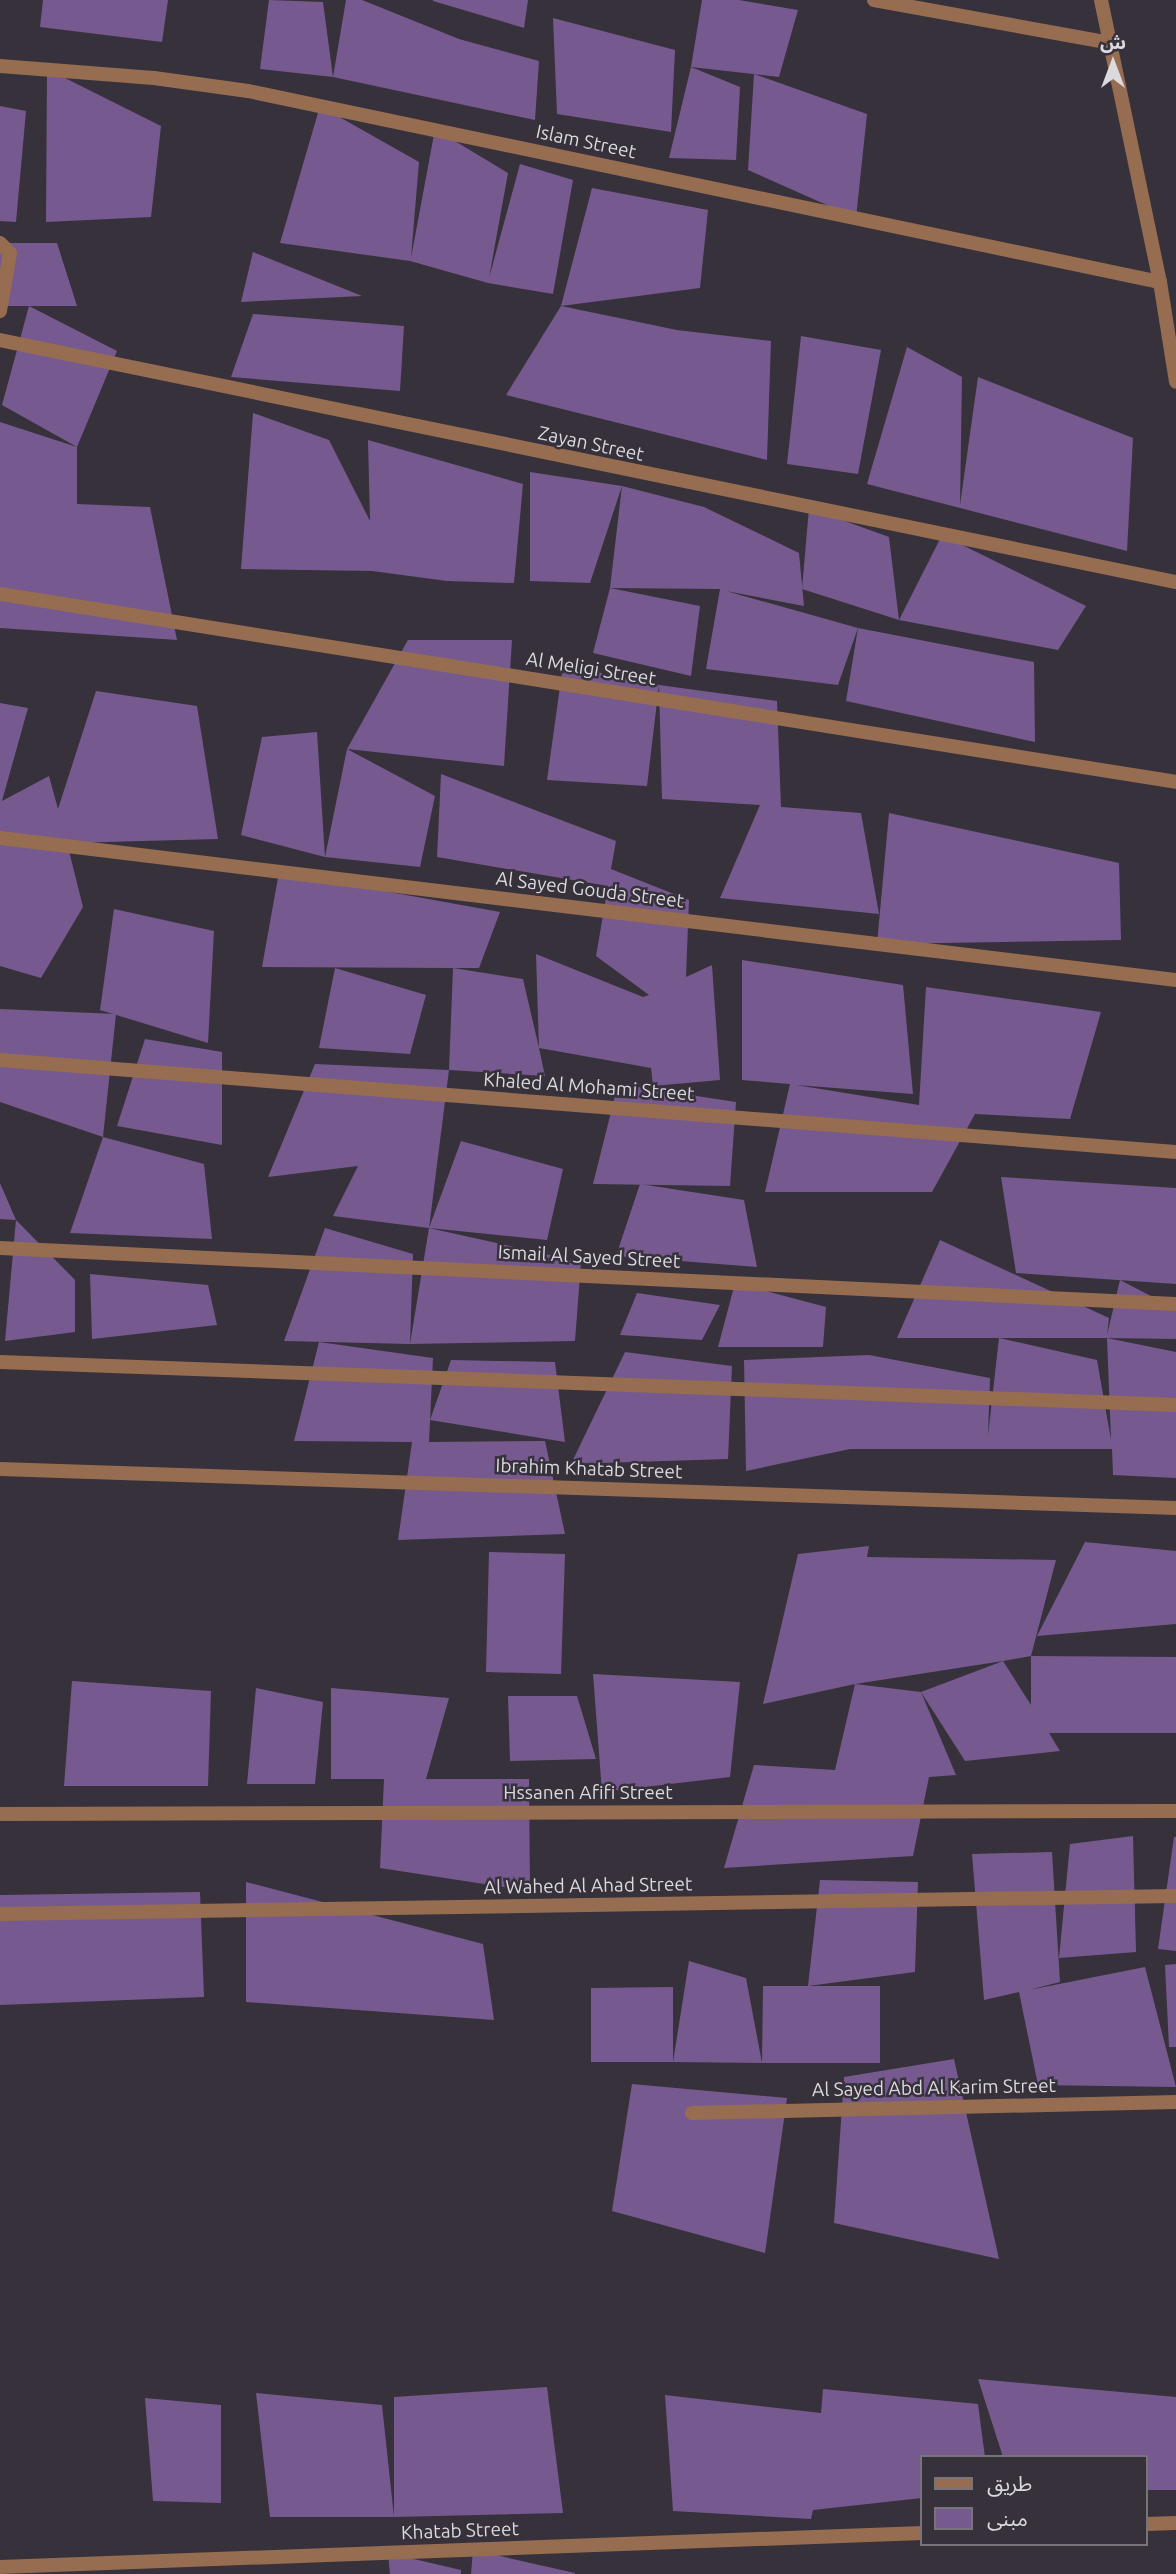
<!DOCTYPE html>
<html>
<head>
<meta charset="utf-8">
<style>
	body { margin:0 }
	#map { position:relative; width:1176px; height:2574px; overflow:hidden; background:#36313b; font-family:Ubuntu,"Noto Sans Arabic",sans-serif }
	div>[style] { position:absolute }
	[style*='--x'] { left:calc(var(--x)*1px); top:calc(var(--y)*1px); width:calc(var(--w)*1px); rotate:calc(var(--a)*1deg) }
	.building>* { inset:0; background:#765a8f }
	.street>* { height:14px; margin:-7px; padding:0 7px; transform-origin:7px; border-radius:7px; background:#966d51 }
	span { translate:-50% -50%; white-space:nowrap; text-align:center; line-height:1.15; -webkit-text-stroke:5px #36313b; paint-order:stroke }
	.street-label { font-size:19px; color:#dbd8de }
	.legend { position:absolute; left:920px; top:2455px; width:228px; height:91px; box-sizing:border-box; background:#36313b; border:2px solid #78747c; margin:0; padding:9px 12px; list-style:none; font-size:21px; color:#dbd8de }
	.legend li { display:flex; align-items:center; gap:14px; height:35px }
	.legend b { width:35px; border:2px solid #78747c }
	.north { position:absolute; left:1078px; top:28px; width:70px; height:70px; -webkit-text-stroke:5px #36313b; paint-order:stroke; rotate:0deg; font-size:19px; font-weight:700; line-height:28px; text-align:center; color:#dbd8de }
	.north::after { content:''; display:block; margin:auto; width:24px; height:32px; background:#dbd8de; clip-path:polygon(50% 0,100% 100%,50% 72%,0 100%) }
</style>
</head>
<body>
<div id="map">
	<div class="building">
		<div style="clip-path:polygon(43px 0,168px 0,162px 42px,40px 27px)"></div>
		<div style="clip-path:polygon(269px 0,323px 2px,333px 77px,346px 0,362px 0,459px 39px,539px 61px,535px 120px,333px 77px,260px 69px)"></div>
		<div style="clip-path:polygon(433px 0,528px 0,524px 28px,433px 1px)"></div>
		<div style="clip-path:polygon(702px 0,739px 0,798px 10px,779px 77px,691px 67px)"></div>
		<div style="clip-path:polygon(553px 18px,675px 50px,671px 132px,557px 114px)"></div>
		<div style="clip-path:polygon(691px 67px,740px 87px,736px 160px,669px 158px)"></div>
		<div style="clip-path:polygon(47px 69px,161px 126px,151px 217px,46px 222px)"></div>
		<div style="clip-path:polygon(754px 74px,867px 114px,856px 218px,748px 170px)"></div>
		<div style="clip-path:polygon(0 106px,26px 111px,16px 222px,0 221px)"></div>
		<div style="clip-path:polygon(320px 106px,419px 162px,411px 258px,435px 129px,508px 173px,489px 278px,520px 164px,573px 180px,553px 294px,488px 283px,410px 261px,280px 243px)"></div>
		<div style="clip-path:polygon(592px 188px,708px 210px,700px 288px,561px 306px,677px 330px,771px 341px,767px 460px,506px 395px,561px 306px)"></div>
		<div style="clip-path:polygon(0 243px,57px 243px,77px 306px,0 306px)"></div>
		<div style="clip-path:polygon(253px 252px,362px 296px,241px 302px)"></div>
		<div style="clip-path:polygon(29px 306px,117px 351px,77px 447px,77px 504px,150px 507px,177px 640px,0 628px,0 422px,77px 447px,2px 405px)"></div>
		<div style="clip-path:polygon(253px 314px,404px 326px,400px 391px,231px 377px)"></div>
		<div style="clip-path:polygon(801px 336px,881px 350px,858px 474px,787px 464px)"></div>
		<div style="clip-path:polygon(907px 347px,962px 377px,960px 505px,978px 377px,1133px 438px,1127px 551px,867px 484px)"></div>
		<div style="clip-path:polygon(253px 413px,329px 440px,370px 521px,368px 440px,523px 484px,514px 583px,447px 581px,372px 571px,241px 569px)"></div>
		<div style="clip-path:polygon(530px 472px,622px 486px,590px 583px,530px 581px)"></div>
		<div style="clip-path:polygon(622px 486px,704px 507px,799px 553px,804px 606px,726px 591px,858px 628px,838px 685px,706px 669px,720px 589px,610px 588px)"></div>
		<div style="clip-path:polygon(809px 508px,889px 537px,899px 620px,802px 589px)"></div>
		<div style="clip-path:polygon(942px 535px,1086px 606px,1058px 650px,899px 620px)"></div>
		<div style="clip-path:polygon(610px 588px,700px 606px,691px 676px,593px 653px)"></div>
		<div style="clip-path:polygon(858px 628px,1034px 662px,1035px 742px,846px 701px)"></div>
		<div style="clip-path:polygon(408px 640px,512px 640px,504px 766px,347px 749px)"></div>
		<div style="clip-path:polygon(563px 665px,659px 685px,647px 786px,547px 780px)"></div>
		<div style="clip-path:polygon(659px 685px,777px 701px,781px 807px,861px 813px,879px 914px,720px 898px,760px 805px,662px 799px)"></div>
		<div style="clip-path:polygon(96px 691px,197px 706px,218px 839px,67px 843px,83px 907px,41px 978px,0 966px,0 703px,28px 708px,2px 801px,49px 776px,58px 809px)"></div>
		<div style="clip-path:polygon(317px 732px,325px 857px,347px 749px,435px 796px,420px 867px,325px 857px,241px 835px,262px 737px)"></div>
		<div style="clip-path:polygon(441px 774px,616px 841px,611px 869px,689px 900px,686px 977px,712px 965px,720px 1080px,653px 1086px,651px 1068px,539px 1048px,545px 1076px,449px 1070px,453px 968px,262px 967px,279px 872px,500px 912px,479px 968px,453px 968px,523px 979px,539px 1048px,536px 954px,643px 997px,649px 995px,596px 956px,608px 886px,437px 857px)"></div>
		<div style="clip-path:polygon(889px 813px,1119px 863px,1121px 940px,877px 944px)"></div>
		<div style="clip-path:polygon(114px 909px,214px 931px,208px 1043px,100px 1010px)"></div>
		<div style="clip-path:polygon(742px 960px,903px 985px,913px 1094px,796px 1085px,919px 1105px,926px 987px,1101px 1012px,1070px 1119px,975px 1114px,932px 1192px,765px 1192px,790px 1084px,742px 1080px)"></div>
		<div style="clip-path:polygon(335px 968px,426px 995px,410px 1054px,319px 1048px)"></div>
		<div style="clip-path:polygon(0 1009px,116px 1014px,103px 1137px,0 1102px)"></div>
		<div style="clip-path:polygon(145px 1039px,222px 1052px,222px 1145px,117px 1126px)"></div>
		<div style="clip-path:polygon(315px 1064px,449px 1070px,429px 1228px,461px 1141px,563px 1169px,547px 1240px,429px 1228px,581px 1262px,575px 1341px,410px 1344px,429px 1228px,333px 1216px,358px 1166px,268px 1177px)"></div>
		<div style="clip-path:polygon(618px 1084px,736px 1102px,730px 1186px,593px 1184px)"></div>
		<div style="clip-path:polygon(103px 1137px,204px 1164px,212px 1239px,70px 1233px)"></div>
		<div style="clip-path:polygon(1001px 1177px,1176px 1188px,1176px 1284px,1016px 1273px)"></div>
		<div style="clip-path:polygon(0 1183px,16px 1220px,75px 1280px,75px 1332px,5px 1341px,16px 1220px,0 1219px)"></div>
		<div style="clip-path:polygon(640px 1184px,744px 1200px,757px 1267px,616px 1256px)"></div>
		<div style="clip-path:polygon(325px 1228px,413px 1254px,410px 1344px,284px 1341px)"></div>
		<div style="clip-path:polygon(evenodd,940px 1240px,1109px 1318px,1107px 1335px,1120px 1280px,1176px 1309px,1176px 1339px,1107px 1338px,1176px 1352px,1176px 1478px,1113px 1475px,1112px 1449px,850px 1449px,746px 1471px,744px 1360px,869px 1355px,990px 1378px,988px 1436px,999px 1338px,897px 1338px,940px 1240px,999px 1338px,1107px 1338px,1111px 1440px,1097px 1360px,999px 1338px)"></div>
		<div style="clip-path:polygon(90px 1274px,208px 1285px,217px 1325px,92px 1339px)"></div>
		<div style="clip-path:polygon(735px 1283px,826px 1307px,823px 1347px,718px 1347px)"></div>
		<div style="clip-path:polygon(637px 1293px,720px 1305px,702px 1340px,620px 1335px)"></div>
		<div style="clip-path:polygon(319px 1342px,433px 1358px,429px 1442px,545px 1441px,565px 1534px,398px 1540px,412px 1442px,294px 1441px)"></div>
		<div style="clip-path:polygon(625px 1352px,732px 1366px,728px 1459px,571px 1464px)"></div>
		<div style="clip-path:polygon(451px 1360px,555px 1362px,565px 1442px,430px 1420px)"></div>
		<div style="clip-path:polygon(1085px 1542px,1176px 1551px,1176px 1624px,1037px 1636px)"></div>
		<div style="clip-path:polygon(869px 1546px,867px 1557px,1056px 1560px,1031px 1656px,1003px 1661px,1031px 1705px,1031px 1656px,1176px 1657px,1176px 1733px,1049px 1733px,1060px 1751px,965px 1761px,921px 1692px,1003px 1661px,855px 1684px,921px 1692px,956px 1775px,929px 1777px,913px 1856px,724px 1868px,754px 1765px,835px 1770px,855px 1684px,763px 1704px,798px 1554px)"></div>
		<div style="clip-path:polygon(489px 1552px,565px 1554px,561px 1674px,486px 1672px)"></div>
		<div style="clip-path:polygon(593px 1674px,740px 1682px,730px 1777px,602px 1792px)"></div>
		<div style="clip-path:polygon(72px 1681px,211px 1691px,208px 1786px,64px 1786px)"></div>
		<div style="clip-path:polygon(256px 1688px,323px 1702px,315px 1784px,247px 1784px)"></div>
		<div style="clip-path:polygon(331px 1688px,449px 1698px,426px 1779px,529px 1779px,530px 1891px,380px 1868px,384px 1779px,331px 1779px)"></div>
		<div style="clip-path:polygon(508px 1696px,577px 1696px,596px 1759px,510px 1761px)"></div>
		<div style="clip-path:polygon(1133px 1836px,1136px 1952px,1059px 1958px,1070px 1844px)"></div>
		<div style="clip-path:polygon(1174px 1837px,1176px 1837px,1176px 1951px,1158px 1949px)"></div>
		<div style="clip-path:polygon(1052px 1852px,1060px 1982px,1029px 1990px,1145px 1967px,1176px 2087px,1038px 2085px,1019px 1992px,984px 2000px,972px 1854px)"></div>
		<div style="clip-path:polygon(820px 1880px,918px 1882px,915px 1972px,808px 1986px,880px 1986px,880px 2063px,762px 2063px,763px 1986px,808px 1986px)"></div>
		<div style="clip-path:polygon(246px 1882px,483px 1944px,494px 2020px,246px 2002px)"></div>
		<div style="clip-path:polygon(200px 1892px,204px 1997px,0 2005px,0 1895px)"></div>
		<div style="clip-path:polygon(689px 1961px,746px 1978px,762px 2063px,673px 2062px)"></div>
		<div style="clip-path:polygon(1176px 1964px,1176px 2047px,1169px 2047px,1165px 1965px)"></div>
		<div style="clip-path:polygon(673px 1987px,673px 2062px,591px 2062px,591px 1988px)"></div>
		<div style="clip-path:polygon(954px 2059px,999px 2259px,834px 2223px,844px 2077px)"></div>
		<div style="clip-path:polygon(632px 2084px,787px 2098px,765px 2253px,612px 2211px)"></div>
		<div style="clip-path:polygon(978px 2379px,1176px 2397px,1176px 2490px,1146px 2490px,1146px 2457px,1003px 2457px)"></div>
		<div style="clip-path:polygon(547px 2387px,563px 2513px,394px 2517px,270px 2517px,256px 2393px,382px 2405px,394px 2517px,394px 2397px)"></div>
		<div style="clip-path:polygon(823px 2389px,978px 2404px,985px 2457px,922px 2457px,922px 2498px,813px 2510px,811px 2519px,673px 2511px,665px 2395px,821px 2413px)"></div>
		<div style="clip-path:polygon(145px 2398px,221px 2405px,221px 2503px,153px 2501px)"></div>
		<div style="clip-path:polygon(473px 2550px,575px 2573px,575px 2574px,471px 2574px)"></div>
		<div style="clip-path:polygon(388px 2553px,461px 2570px,461px 2574px,390px 2574px)"></div>
	</div>
	<div class="street">
		<div style="--x:874;--y:0;--w:240;--a:10.3"></div>
		<div style="--x:1101;--y:0;--w:288;--a:78.2"></div>
		<div style="--x:1160;--y:282;--w:101;--a:80.9"></div>
		<div style="--x:0;--y:66;--w:154;--a:4.5"></div>
		<div style="--x:154;--y:78;--w:95;--a:7.9"></div>
		<div style="--x:248;--y:91;--w:932;--a:11.83"></div>
		<div style="--x:0;--y:243;--w:14;--a:45"></div>
		<div style="--x:10;--y:253;--w:59;--a:99.8"></div>
		<div style="--x:0;--y:340;--w:1201;--a:11.63"></div>
		<div style="--x:0;--y:594;--w:1191;--a:9.08"></div>
		<div style="--x:0;--y:838;--w:1185;--a:6.89"></div>
		<div style="--x:0;--y:1060;--w:1180;--a:4.47"></div>
		<div style="--x:0;--y:1248;--w:1177;--a:2.73"></div>
		<div style="--x:0;--y:1362;--w:1177;--a:2.09"></div>
		<div style="--x:0;--y:1469;--w:1177;--a:1.9"></div>
		<div style="--x:0;--y:1814;--w:1176;--a:-0.15"></div>
		<div style="--x:0;--y:1914;--w:1176;--a:-0.88"></div>
		<div style="--x:692;--y:2113;--w:484;--a:-1.3"></div>
		<div style="--x:1146;--y:2524;--w:30;--a:-2"></div>
		<div style="--x:0;--y:2567;--w:923;--a:-2.11"></div>
	</div>
	<div class="street-label">
		<span style="left:586px;top:142px;rotate:12deg">Islam Street</span>
		<span style="left:591px;top:444px;rotate:12deg">Zayan Street</span>
		<span style="left:591px;top:669px;rotate:9deg">Al Meligi Street</span>
		<span style="left:590px;top:890px;rotate:7deg">Al Sayed Gouda Street</span>
		<span style="left:589px;top:1087px;rotate:4deg">Khaled Al Mohami Street</span>
		<span style="left:589px;top:1257px;rotate:3deg">Ismail Al Sayed Street</span>
		<span style="left:589px;top:1469px;rotate:2deg">Ibrahim Khatab Street</span>
		<span style="left:588px;top:1793px">Hssanen Afifi Street</span>
		<span style="left:588px;top:1886px;rotate:-1deg">Al Wahed Al Ahad Street</span>
		<span style="left:934px;top:2088px;rotate:-1deg">Al Sayed Abd Al Karim Street</span>
		<span style="left:460px;top:2531px;rotate:-2deg">Khatab Street</span>
	</div>
	<ul class="legend">
	<li><b style="height:9px;background:#966d51"></b>طريق</li>
	<li><b style="height:19px;background:#765a8f"></b>مبنى</li>
	</ul>
	<div class="north">ش</div>
</div>
</body>
</html>
